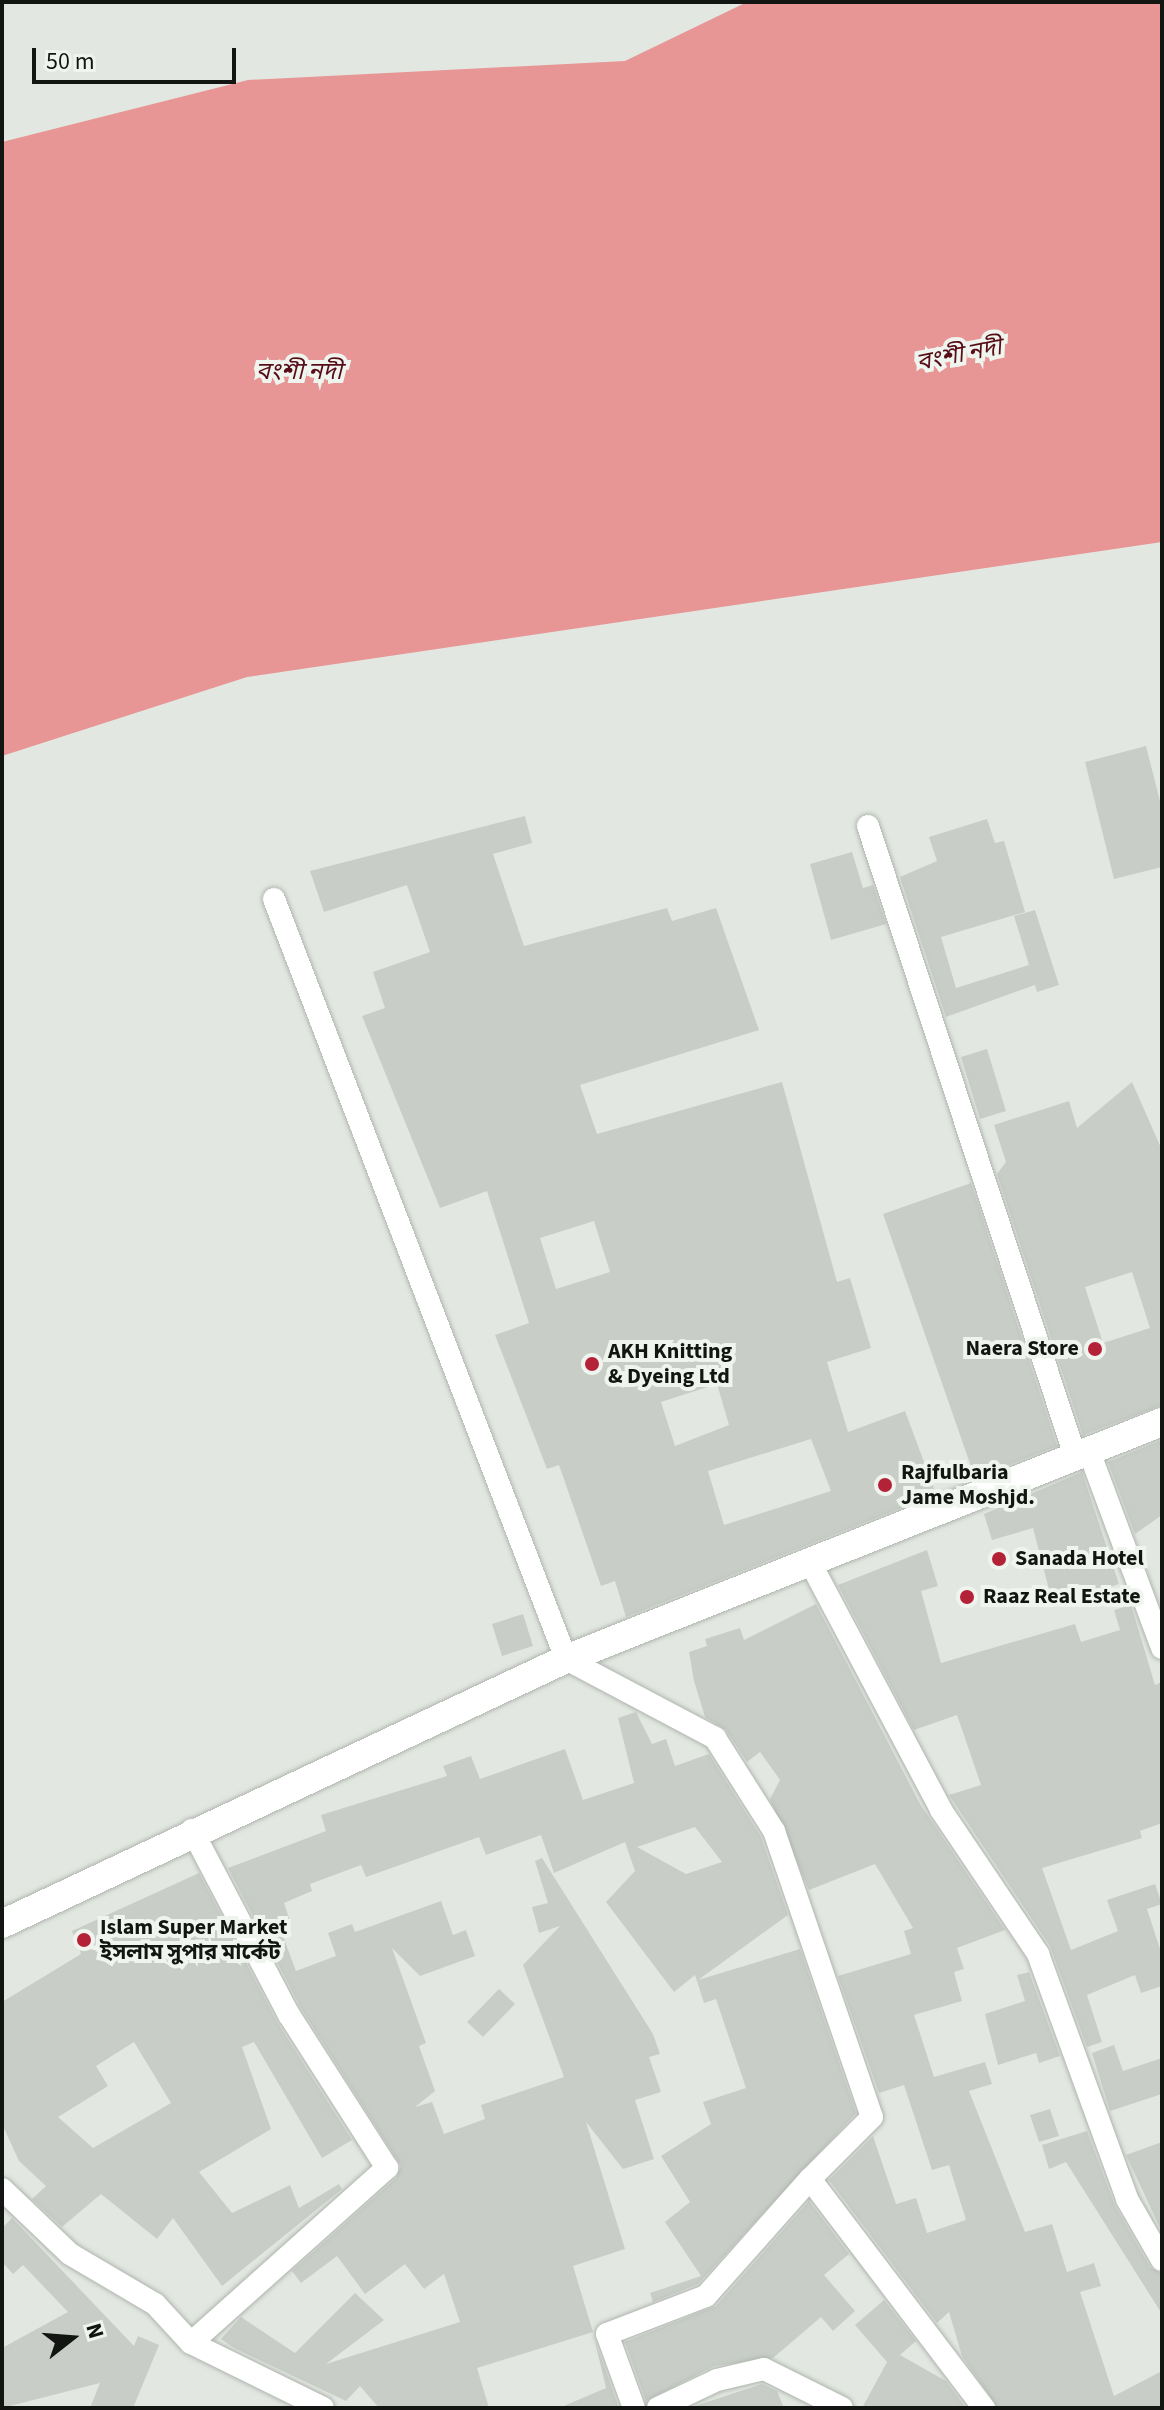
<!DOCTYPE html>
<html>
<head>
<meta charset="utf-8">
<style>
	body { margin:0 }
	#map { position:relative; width:1164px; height:2410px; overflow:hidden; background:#e2e8e1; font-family:"Source Sans 3","Noto Sans Bengali",sans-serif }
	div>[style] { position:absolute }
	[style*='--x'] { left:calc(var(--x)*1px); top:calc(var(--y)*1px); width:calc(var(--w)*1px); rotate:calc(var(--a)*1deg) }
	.water>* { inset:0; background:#e79595 }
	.building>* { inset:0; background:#c8cec7 }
	.roads { filter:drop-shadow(0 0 2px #afb5ae) drop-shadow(0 0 2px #afb5ae) }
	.minor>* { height:22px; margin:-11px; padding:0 11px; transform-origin:11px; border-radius:11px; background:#fff }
	.tertiary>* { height:28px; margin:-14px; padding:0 14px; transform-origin:14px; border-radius:14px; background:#fff }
	.dots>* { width:22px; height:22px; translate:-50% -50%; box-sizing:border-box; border:4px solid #eff5ee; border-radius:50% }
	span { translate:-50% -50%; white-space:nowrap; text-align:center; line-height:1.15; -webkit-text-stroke:8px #eff5ee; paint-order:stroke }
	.poi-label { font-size:22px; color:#131513; font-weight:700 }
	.right { translate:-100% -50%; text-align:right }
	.left { translate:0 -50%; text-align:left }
	.water-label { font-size:24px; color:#570d17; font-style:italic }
	.frame { position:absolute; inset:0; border:4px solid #131513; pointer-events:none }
	.north { position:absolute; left:32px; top:2298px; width:80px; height:80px; -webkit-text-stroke:6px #eff5ee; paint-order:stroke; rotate:73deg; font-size:22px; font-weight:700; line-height:32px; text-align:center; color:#131513 }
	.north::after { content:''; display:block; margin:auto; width:28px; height:36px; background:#131513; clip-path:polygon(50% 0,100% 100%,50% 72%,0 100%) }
	.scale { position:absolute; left:32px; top:48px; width:204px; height:36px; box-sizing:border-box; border:4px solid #131513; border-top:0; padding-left:10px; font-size:24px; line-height:28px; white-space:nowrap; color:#131513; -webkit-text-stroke:6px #eff5ee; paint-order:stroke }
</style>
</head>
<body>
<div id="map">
	<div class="water">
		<div style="clip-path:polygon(747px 2px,1162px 2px,1162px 542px,247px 677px,2px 756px,2px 142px,248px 80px,625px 61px)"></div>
	</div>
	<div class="building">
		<div style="clip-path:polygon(1146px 746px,1162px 809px,1162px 867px,1114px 879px,1085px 762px)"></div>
		<div style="clip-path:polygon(evenodd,525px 816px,532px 843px,493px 854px,524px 946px,667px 908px,672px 921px,716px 908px,759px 1030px,580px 1085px,597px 1134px,782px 1082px,837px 1282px,850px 1278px,871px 1348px,827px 1362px,848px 1432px,905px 1411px,936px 1494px,626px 1617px,615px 1581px,601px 1586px,559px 1465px,547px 1469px,495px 1335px,529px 1323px,487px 1191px,440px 1208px,362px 1016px,385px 1008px,373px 972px,430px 952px,407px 885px,324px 912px,310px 871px,525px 816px,594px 1221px,610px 1272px,556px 1289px,540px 1238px,594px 1221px,525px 816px,717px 1384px,729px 1425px,675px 1446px,661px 1402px,717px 1384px,525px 816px,811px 1439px,831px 1491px,724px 1525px,708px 1471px,811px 1439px)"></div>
		<div style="clip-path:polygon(987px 819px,995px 843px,1004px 841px,1025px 912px,941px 937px,956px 988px,1029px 965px,1014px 916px,1035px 910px,1059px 985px,1037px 992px,1035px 985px,946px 1017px,900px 877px,937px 861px,929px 837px)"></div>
		<div style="clip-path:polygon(852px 852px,863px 888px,873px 885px,886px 924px,831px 940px,810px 864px)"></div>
		<div style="clip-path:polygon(987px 1049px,1006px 1111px,980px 1119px,961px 1057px)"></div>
		<div style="clip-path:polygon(evenodd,1132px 1082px,1162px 1150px,1162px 1405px,1083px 1435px,997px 1174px,1006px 1162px,994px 1125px,1069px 1101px,1077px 1128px,1132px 1082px,1132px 1272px,1150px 1328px,1103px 1343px,1085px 1287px,1132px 1272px)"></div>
		<div style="clip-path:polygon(971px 1183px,1057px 1446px,975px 1478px,883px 1214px)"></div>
		<div style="clip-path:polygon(1162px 1440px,1162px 1515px,1135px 1534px,1108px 1462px)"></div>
		<div style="clip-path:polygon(1082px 1472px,1119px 1584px,1053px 1605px,1033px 1528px,992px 1540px,984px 1514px)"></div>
		<div style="clip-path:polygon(927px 1550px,938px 1586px,921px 1591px,941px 1663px,1075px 1624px,1081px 1642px,1120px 1630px,1114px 1610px,1131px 1605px,1155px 1685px,1162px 1682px,1162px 1823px,1140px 1831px,1142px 1838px,1042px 1868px,1071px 1950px,1118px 1931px,1107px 1900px,1155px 1884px,1162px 1904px,1147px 1909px,1162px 1955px,1162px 1986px,1141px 1993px,1135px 1975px,1087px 1995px,1102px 2042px,1087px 2047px,1050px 1946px,949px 1795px,981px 1785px,957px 1715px,914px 1730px,838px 1585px)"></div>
		<div style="clip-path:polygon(816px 1604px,920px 1804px,1005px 1930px,957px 1948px,964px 1969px,954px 1972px,962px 2001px,914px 2015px,934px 2077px,985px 2062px,992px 2084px,969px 2091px,1025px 2232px,1052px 2224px,1067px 2272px,1094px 2263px,1101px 2286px,1080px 2292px,1114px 2396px,1162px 2371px,1162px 2408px,998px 2408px,962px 2356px,949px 2312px,937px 2323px,829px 2180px,873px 2136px,896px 2204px,916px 2198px,927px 2233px,966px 2220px,949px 2165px,932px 2170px,904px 2085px,879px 2093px,838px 1976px,911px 1954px,904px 1931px,913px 1928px,875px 1864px,809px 1890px,770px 1799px,780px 1780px,760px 1752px,747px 1762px,726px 1730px,705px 1717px,694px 1681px,689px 1652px,707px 1646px,705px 1639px,740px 1628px,744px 1640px)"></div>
		<div style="clip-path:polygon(523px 1614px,533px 1646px,502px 1656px,492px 1624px)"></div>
		<div style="clip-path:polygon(evenodd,636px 1712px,652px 1744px,666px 1739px,675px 1766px,709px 1754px,761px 1837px,788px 1915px,698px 1980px,800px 1949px,856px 2113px,698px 2284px,653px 2302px,650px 2293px,701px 2276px,665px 2222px,690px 2202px,661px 2156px,711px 2124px,703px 2102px,746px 2088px,716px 1999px,704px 2003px,695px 1975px,674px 1992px,606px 1902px,635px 1871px,625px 1842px,554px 1873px,541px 1835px,486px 1855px,479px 1837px,366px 1877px,361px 1865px,310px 1884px,312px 1891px,284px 1903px,291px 1924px,280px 1928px,296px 1971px,336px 1956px,328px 1933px,352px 1924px,355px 1932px,441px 1901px,453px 1935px,466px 1930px,475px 1956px,420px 1976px,392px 1948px,426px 2043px,419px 2046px,435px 2091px,415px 2107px,432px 2102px,444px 2134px,485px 2119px,481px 2105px,564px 2077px,523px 1965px,560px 1926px,539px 1933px,532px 1907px,548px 1903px,535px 1861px,542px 1858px,653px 2034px,660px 2054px,649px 2057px,661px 2092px,635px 2100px,654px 2159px,623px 2169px,586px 2122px,625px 2249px,573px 2266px,593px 2332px,477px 2368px,489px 2408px,379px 2408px,360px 2386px,346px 2401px,234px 2348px,221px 2339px,241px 2317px,295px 2353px,355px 2293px,384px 2320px,326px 2364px,460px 2322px,444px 2274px,424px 2289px,405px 2264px,365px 2294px,337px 2256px,301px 2283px,292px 2271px,396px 2178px,401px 2166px,301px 2008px,228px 1868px,326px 1831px,321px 1815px,447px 1776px,443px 1766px,471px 1756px,480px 1779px,565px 1749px,583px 1800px,634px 1783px,618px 1718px,636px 1712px,695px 1827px,722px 1862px,686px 1874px,637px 1847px,695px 1827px)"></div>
		<div style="clip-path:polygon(evenodd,199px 1873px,277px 2022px,352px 2140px,322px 2158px,254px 2042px,242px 2047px,271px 2129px,199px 2172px,232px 2213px,290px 2185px,299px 2208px,339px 2184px,342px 2189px,222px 2286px,173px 2218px,157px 2239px,101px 2194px,62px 2227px,32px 2199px,46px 2186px,19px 2161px,2px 2124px,2px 2002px,81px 1954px,72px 1931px,199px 1873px,134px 2042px,171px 2103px,93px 2148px,58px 2117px,108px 2086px,96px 2066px,134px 2042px)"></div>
		<div style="clip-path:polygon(1029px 1972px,1060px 2056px,1039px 2063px,1036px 2053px,998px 2065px,985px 2014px,1025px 2001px,1017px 1975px)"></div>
		<div style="clip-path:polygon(499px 1989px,515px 2004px,483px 2037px,467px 2022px)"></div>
		<div style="clip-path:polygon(1114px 2045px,1123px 2071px,1162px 2058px,1162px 2094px,1110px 2111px,1092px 2053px)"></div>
		<div style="clip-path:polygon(1050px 2109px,1059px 2136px,1039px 2142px,1030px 2115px)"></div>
		<div style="clip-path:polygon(1087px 2131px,1115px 2206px,1150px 2267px,1162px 2274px,1162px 2314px,1066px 2162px,1049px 2169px,1042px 2145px)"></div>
		<div style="clip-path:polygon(1162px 2142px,1162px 2232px,1126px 2155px)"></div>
		<div style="clip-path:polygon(809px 2201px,849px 2254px,824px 2275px,855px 2311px,833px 2331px,821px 2317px,773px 2358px,714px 2366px,646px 2401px,625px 2342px,716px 2306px)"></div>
		<div style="clip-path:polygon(12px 2218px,134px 2346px,138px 2336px,159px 2345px,133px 2408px,90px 2408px,100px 2383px,2px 2408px,2px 2348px,68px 2312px,23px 2265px,13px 2274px,2px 2262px,2px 2228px)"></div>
		<div style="clip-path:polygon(884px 2300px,916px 2341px,900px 2355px,946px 2381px,966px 2408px,862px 2408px,887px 2362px,855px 2325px)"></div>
		<div style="clip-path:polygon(595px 2341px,619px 2408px,559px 2408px,606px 2388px)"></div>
		<div style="clip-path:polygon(762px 2384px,777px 2391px,784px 2408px,695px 2406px)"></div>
	</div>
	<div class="roads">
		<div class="minor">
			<div style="--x:868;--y:826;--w:666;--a:71.81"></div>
			<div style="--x:274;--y:899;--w:814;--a:68.98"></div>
			<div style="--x:566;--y:1659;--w:169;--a:27.9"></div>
			<div style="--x:715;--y:1738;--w:110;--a:57.6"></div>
			<div style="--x:774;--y:1831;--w:302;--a:71.1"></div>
			<div style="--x:872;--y:2117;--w:88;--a:135"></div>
			<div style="--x:1090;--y:1454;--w:207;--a:69.6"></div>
			<div style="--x:811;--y:1564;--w:278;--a:62.1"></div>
			<div style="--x:941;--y:1810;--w:174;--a:56"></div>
			<div style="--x:1038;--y:1954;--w:261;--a:70"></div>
			<div style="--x:1127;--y:2199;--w:70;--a:60.2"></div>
			<div style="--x:2;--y:2189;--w:94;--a:43.7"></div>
			<div style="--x:70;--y:2254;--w:99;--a:30.5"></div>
			<div style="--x:155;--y:2304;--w:53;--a:47.3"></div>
			<div style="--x:191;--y:2343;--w:147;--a:26.2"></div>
			<div style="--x:191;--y:2343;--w:263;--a:-41.8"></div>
			<div style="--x:387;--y:2168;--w:182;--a:-122.6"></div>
			<div style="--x:289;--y:2015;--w:209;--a:-117.7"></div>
			<div style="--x:634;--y:2408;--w:79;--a:-110"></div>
			<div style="--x:607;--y:2334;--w:106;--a:-21"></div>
			<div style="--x:706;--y:2296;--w:157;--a:-48.4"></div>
			<div style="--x:810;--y:2179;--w:288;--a:52.8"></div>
			<div style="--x:658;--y:2408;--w:65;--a:-25.4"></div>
			<div style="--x:717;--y:2380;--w:48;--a:-13.2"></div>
			<div style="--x:764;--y:2369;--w:87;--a:26.6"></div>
		</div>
		<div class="tertiary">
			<div style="--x:2;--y:1924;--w:623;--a:-25.17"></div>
			<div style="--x:566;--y:1659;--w:641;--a:-21.69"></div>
		</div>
	</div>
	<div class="dots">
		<div style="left:1095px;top:1349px;background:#b42238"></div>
		<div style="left:592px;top:1364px;background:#b42238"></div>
		<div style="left:885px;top:1485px;background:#b42238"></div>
		<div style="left:999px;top:1559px;background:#b42238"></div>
		<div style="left:967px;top:1597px;background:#b42238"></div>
		<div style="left:84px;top:1940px;background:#b42238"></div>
	</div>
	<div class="poi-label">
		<span class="right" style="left:1079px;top:1349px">Naera Store</span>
		<span class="left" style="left:608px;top:1364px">AKH Knitting<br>&amp; Dyeing Ltd</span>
		<span class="left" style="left:901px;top:1485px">Rajfulbaria<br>Jame Moshjd.</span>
		<span class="left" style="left:1015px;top:1559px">Sanada Hotel</span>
		<span class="left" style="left:983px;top:1597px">Raaz Real Estate</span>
		<span class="left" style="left:100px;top:1940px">Islam Super Market<br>ইসলাম সুপার মার্কেট</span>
	</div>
	<div class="water-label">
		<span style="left:959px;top:355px;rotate:-11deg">বংশী নদী</span>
		<span style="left:299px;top:372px">বংশী নদী</span>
	</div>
	<div class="frame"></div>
	<div class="north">N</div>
	<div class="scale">50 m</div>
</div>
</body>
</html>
